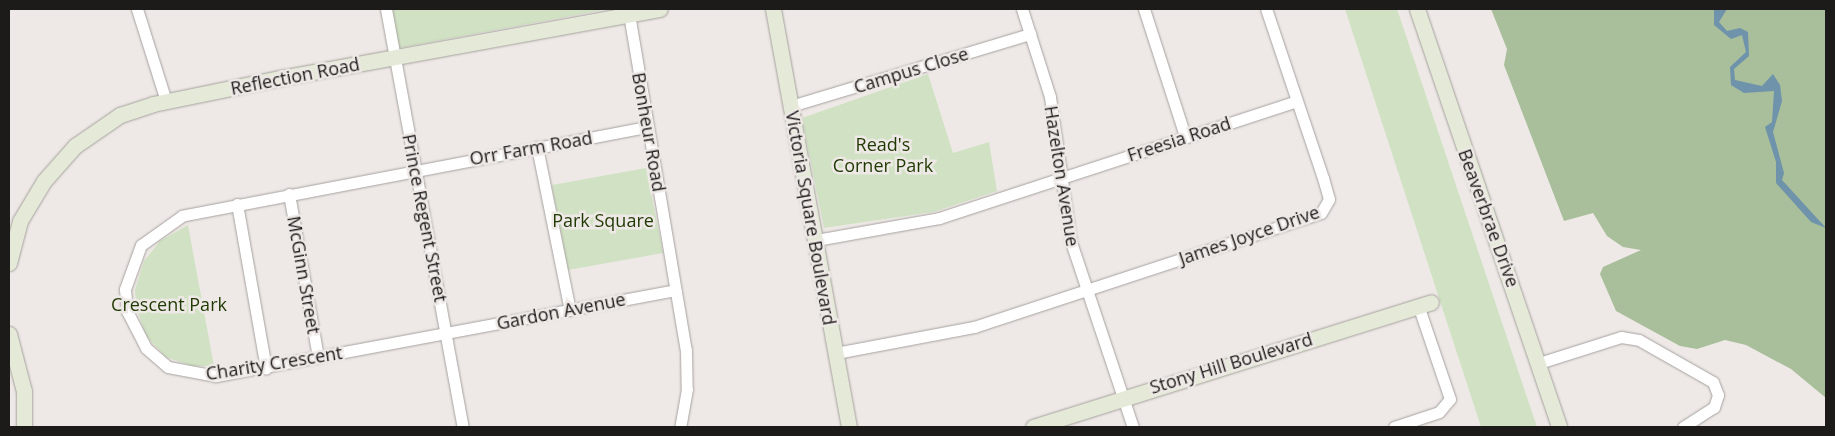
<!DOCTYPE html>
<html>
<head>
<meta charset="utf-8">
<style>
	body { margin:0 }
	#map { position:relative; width:1835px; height:436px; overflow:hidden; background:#eee9e6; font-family:"Open Sans",sans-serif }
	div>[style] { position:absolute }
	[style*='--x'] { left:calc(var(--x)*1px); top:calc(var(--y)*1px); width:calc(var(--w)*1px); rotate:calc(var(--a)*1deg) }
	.green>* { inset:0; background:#d0e2c3 }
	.forest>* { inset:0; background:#a9be9a }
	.water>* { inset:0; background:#6e93ab }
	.roads { filter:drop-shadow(0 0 1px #a6a19f) drop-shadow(0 0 1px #a6a19f) }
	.street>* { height:11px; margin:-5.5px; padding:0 5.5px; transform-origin:5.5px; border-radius:5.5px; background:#fff }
	.secondary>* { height:15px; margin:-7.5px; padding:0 7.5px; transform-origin:7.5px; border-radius:7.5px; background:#e4ead7 }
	span { translate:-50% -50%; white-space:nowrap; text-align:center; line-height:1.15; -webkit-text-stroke:5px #eee9e6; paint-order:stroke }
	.street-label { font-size:18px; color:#1d1b1a }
	.park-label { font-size:18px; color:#1f3902 }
	.frame { position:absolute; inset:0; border:10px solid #1d1b1a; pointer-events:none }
</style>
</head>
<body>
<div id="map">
	<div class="green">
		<div style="clip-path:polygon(392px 9px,608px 9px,399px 48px)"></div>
		<div style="clip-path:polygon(1345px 9px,1397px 9px,1537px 427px,1481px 427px)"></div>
		<div style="clip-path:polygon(928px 74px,953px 153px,989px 142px,997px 191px,933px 212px,824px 228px,802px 118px)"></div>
		<div style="clip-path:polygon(646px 168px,663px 253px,568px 270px,552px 185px)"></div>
		<div style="clip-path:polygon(188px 225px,214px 366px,192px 366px,166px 357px,146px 336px,136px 306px,135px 290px,144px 261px,160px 241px)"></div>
	</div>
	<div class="forest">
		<div style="clip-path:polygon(1491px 9px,1826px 9px,1826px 398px,1791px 369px,1746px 345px,1725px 340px,1697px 349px,1680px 346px,1616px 311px,1600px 274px,1603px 267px,1641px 250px,1623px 247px,1607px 236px,1593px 213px,1564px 221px,1504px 65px,1507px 49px)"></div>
	</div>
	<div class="water">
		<div style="clip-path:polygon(1714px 9px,1727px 9px,1719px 22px,1727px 31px,1740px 28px,1748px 32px,1749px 56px,1734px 69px,1735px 80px,1762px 86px,1773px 74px,1780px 85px,1782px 101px,1773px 132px,1784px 173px,1782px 180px,1826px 228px,1811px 222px,1776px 183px,1776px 162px,1765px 127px,1772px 122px,1774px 91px,1744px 93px,1731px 85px,1730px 67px,1746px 52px,1742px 35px,1731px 39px,1714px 25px)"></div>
	</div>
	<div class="roads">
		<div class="street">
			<div style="--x:137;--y:9;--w:96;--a:72.5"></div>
			<div style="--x:386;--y:9;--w:425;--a:79.6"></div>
			<div style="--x:1022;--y:9;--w:92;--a:72.3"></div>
			<div style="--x:1050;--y:97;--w:147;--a:81.8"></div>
			<div style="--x:1071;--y:242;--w:195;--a:71.5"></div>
			<div style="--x:1144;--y:9;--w:133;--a:72.1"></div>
			<div style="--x:629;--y:14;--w:341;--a:80.4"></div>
			<div style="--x:686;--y:350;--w:39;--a:89"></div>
			<div style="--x:687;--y:389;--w:39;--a:100"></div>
			<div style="--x:791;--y:106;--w:250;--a:-16.8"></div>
			<div style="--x:647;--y:127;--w:473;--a:169.2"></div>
			<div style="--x:182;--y:216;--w:50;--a:144.7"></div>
			<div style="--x:141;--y:245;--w:47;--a:110"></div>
			<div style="--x:125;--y:289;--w:22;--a:85"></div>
			<div style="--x:127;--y:311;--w:42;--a:62.8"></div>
			<div style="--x:146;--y:348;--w:29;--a:41"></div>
			<div style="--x:168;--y:367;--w:49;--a:10.6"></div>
			<div style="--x:216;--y:376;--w:467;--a:-10.6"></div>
			<div style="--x:537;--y:147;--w:166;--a:78.6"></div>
			<div style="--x:289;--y:194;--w:166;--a:79.9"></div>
			<div style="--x:237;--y:204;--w:167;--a:80"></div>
			<div style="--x:816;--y:240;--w:125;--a:-10.1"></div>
			<div style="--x:939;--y:218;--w:376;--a:-18.1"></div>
			<div style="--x:836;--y:353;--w:140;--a:-10.7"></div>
			<div style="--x:974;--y:327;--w:365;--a:-18.2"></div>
			<div style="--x:1321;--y:213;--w:16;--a:-60"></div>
			<div style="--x:1329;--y:199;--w:22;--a:-106"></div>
			<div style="--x:1323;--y:178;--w:178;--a:-108.6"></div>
			<div style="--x:1539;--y:363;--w:86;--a:-17.6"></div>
			<div style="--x:1621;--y:337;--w:18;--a:9"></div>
			<div style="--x:1639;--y:340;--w:85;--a:29.6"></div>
			<div style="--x:1713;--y:382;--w:14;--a:69"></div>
			<div style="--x:1718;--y:395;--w:13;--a:108"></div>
			<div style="--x:1714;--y:407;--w:37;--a:147"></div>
			<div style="--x:1394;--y:427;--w:47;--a:-18.4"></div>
			<div style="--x:1439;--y:412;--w:17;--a:-50"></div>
			<div style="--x:1450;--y:399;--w:99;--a:-108.8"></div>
		</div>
		<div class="secondary">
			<div style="--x:773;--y:9;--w:425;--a:79.7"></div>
			<div style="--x:1417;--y:9;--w:441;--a:71.2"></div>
			<div style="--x:9;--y:263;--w:43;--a:-75.3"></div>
			<div style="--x:20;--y:221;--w:47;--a:-59"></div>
			<div style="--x:44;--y:181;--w:47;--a:-48.5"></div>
			<div style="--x:75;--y:146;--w:55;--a:-34.6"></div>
			<div style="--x:120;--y:115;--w:35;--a:-18"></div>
			<div style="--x:153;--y:104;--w:130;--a:-11.6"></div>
			<div style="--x:280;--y:78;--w:386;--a:-10.3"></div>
			<div style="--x:9;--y:334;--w:59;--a:75.3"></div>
			<div style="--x:24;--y:391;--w:36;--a:90"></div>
			<div style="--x:1033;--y:427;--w:417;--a:-17.4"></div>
		</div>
	</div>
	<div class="street-label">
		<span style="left:911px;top:70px;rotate:-17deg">Campus Close</span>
		<span style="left:295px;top:76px;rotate:-11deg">Reflection Road</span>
		<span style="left:649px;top:132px;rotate:80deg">Bonheur Road</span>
		<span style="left:1179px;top:139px;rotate:-18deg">Freesia Road</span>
		<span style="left:531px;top:148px;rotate:-10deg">Orr Farm Road</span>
		<span style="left:1062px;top:176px;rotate:81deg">Hazelton Avenue</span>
		<span style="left:425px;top:218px;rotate:79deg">Prince Regent Street</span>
		<span style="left:811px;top:218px;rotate:80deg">Victoria Square Boulevard</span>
		<span style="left:1489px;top:218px;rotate:70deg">Beaverbrae Drive</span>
		<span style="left:1249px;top:235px;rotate:-19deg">James Joyce Drive</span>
		<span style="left:304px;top:275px;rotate:80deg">McGinn Street</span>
		<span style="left:561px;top:311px;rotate:-11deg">Gardon Avenue</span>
		<span style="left:274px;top:363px;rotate:-9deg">Charity Crescent</span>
		<span style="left:1231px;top:363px;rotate:-17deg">Stony Hill Boulevard</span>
	</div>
	<div class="park-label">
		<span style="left:883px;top:155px">Read's<br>Corner Park</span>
		<span style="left:603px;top:220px">Park Square</span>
		<span style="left:169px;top:304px">Crescent Park</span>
	</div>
	<div class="frame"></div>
</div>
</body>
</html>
